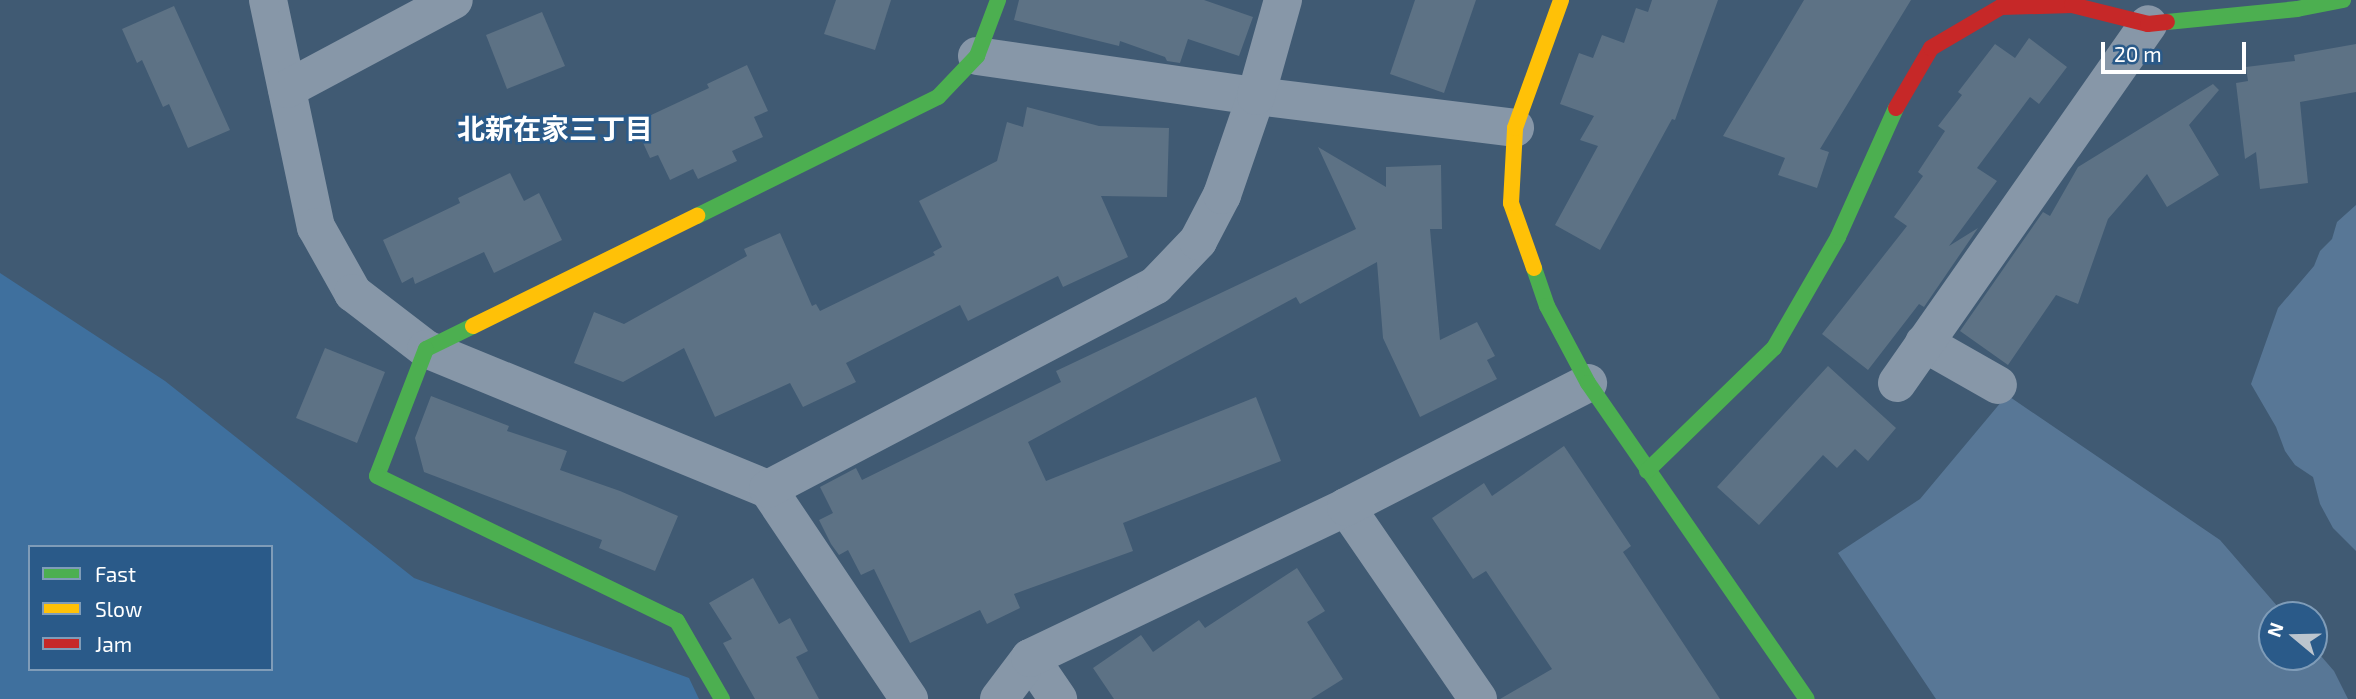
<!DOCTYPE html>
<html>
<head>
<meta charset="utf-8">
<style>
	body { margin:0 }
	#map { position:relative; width:2356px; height:699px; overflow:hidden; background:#405a73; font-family:"Exo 2","Noto Sans JP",sans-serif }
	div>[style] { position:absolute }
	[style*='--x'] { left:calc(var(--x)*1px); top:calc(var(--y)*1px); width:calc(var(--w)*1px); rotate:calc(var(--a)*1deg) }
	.green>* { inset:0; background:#3f709e }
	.water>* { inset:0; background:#587796 }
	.building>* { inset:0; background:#5d7285 }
	.street>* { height:38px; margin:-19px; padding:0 19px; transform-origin:19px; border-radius:19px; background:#8797a8 }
	.fast>* { height:16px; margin:-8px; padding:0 8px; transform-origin:8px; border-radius:8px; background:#4caf50 }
	.slow>* { height:16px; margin:-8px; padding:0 8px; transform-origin:8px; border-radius:8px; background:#ffc107 }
	.jam>* { height:16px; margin:-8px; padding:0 8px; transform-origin:8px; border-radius:8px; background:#c62828 }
	span { translate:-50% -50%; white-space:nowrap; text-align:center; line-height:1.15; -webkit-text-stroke:5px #2a5a89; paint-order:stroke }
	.neighbourhood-label { font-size:28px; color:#fff; font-weight:700 }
	.legend { position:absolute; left:28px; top:545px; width:245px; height:126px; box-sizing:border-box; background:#2a5a89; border:2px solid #7f9cb8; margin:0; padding:9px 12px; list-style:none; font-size:21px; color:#fff }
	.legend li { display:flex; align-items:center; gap:14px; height:35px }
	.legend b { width:35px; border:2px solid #7f9cb8 }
	.north { position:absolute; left:2258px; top:601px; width:70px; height:70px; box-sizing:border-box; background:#2a5a89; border:2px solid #7f9cb8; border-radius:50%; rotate:289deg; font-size:19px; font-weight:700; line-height:28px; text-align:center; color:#fff }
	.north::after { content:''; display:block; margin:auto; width:24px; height:32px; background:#bcc5ce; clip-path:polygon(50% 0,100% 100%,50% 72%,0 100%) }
	.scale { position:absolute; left:2101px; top:42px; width:145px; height:32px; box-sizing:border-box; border:4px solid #fff; border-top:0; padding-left:9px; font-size:21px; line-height:24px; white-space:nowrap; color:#fff; -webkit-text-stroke:5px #2a5a89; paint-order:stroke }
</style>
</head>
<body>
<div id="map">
	<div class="green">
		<div style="clip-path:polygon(evenodd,0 273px,165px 381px,414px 578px,689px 678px,699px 699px,0 699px,0 273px,30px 547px,271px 547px,271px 669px,30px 669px,30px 547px)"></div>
	</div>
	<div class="water">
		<div style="clip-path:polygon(2356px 205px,2356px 551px,2333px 528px,2320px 504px,2313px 477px,2295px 465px,2285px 451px,2276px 427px,2251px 384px,2278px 308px,2314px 266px,2320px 251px,2332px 239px,2337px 222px)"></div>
		<div style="clip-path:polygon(2007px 395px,2220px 540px,2285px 615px,2272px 615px,2272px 657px,2314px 657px,2314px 648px,2334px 671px,2348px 699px,1936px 699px,1838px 553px,1920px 499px)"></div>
	</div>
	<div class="building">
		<div style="clip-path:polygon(836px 0,891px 0,875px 50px,824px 34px)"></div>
		<div style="clip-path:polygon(1019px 0,1204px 0,1253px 17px,1239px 56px,1188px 39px,1180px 63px,1167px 61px,1165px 57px,1120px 41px,1119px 46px,1014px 20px)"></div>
		<div style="clip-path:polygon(1415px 0,1476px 0,1444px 93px,1390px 74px)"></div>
		<div style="clip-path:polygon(1652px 0,1718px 0,1675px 120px,1672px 119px,1600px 250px,1555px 225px,1598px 146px,1580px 140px,1594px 116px,1560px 104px,1579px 53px,1593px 58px,1602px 35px,1624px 43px,1636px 8px,1648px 12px)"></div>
		<div style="clip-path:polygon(1804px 0,1911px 0,1820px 149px,1829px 152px,1817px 188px,1778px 175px,1785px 158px,1723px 136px)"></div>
		<div style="clip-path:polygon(174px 6px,230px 130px,188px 148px,169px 104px,163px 107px,142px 60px,137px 63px,122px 29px)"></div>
		<div style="clip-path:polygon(542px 12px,565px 66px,507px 89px,486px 35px)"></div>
		<div style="clip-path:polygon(2029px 38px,2067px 67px,2039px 104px,2030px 97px,1977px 168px,1997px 181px,1949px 246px,1978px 228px,1924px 307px,1919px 304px,1868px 370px,1822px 334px,1907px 226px,1894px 217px,1923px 176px,1918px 172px,1945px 131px,1938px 126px,1962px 95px,1958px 92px,1995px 44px,2015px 58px)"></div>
		<div style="clip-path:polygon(2356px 44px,2356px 92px,2300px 102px,2308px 183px,2260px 189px,2256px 152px,2245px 159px,2236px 83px,2248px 81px,2246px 67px,2295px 61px,2294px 55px)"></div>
		<div style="clip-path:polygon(747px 65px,768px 111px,754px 117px,763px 137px,732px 151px,737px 161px,698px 179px,693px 169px,670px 180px,658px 155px,650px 158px,634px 123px,709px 88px,707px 84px)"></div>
		<div style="clip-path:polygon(2213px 84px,2219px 90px,2189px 125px,2219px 175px,2167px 207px,2147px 174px,2108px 219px,2078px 304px,2056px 295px,2008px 365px,1960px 331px,2043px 212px,2050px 216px,2078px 167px)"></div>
		<div style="clip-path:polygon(1027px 107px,1099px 126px,1169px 128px,1167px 197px,1101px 196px,1128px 257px,1063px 287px,1058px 276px,968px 321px,960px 305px,846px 363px,856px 382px,803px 407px,790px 383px,715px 417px,684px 348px,623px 382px,574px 363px,594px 312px,624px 324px,747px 256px,744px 249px,780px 233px,812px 306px,816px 304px,820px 311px,935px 255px,933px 252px,942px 247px,919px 201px,997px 161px,1007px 122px,1023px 127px)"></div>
		<div style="clip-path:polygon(1318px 147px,1386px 187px,1386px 167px,1441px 165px,1442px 229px,1430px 229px,1440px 340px,1477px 322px,1495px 356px,1487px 360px,1497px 379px,1420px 417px,1383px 338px,1377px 262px,1300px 304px,1296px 297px,1028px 442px,1046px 481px,1256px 397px,1281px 461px,1123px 523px,1133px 551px,1014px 594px,1020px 608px,987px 624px,980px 610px,910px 643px,874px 569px,861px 575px,848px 550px,839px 555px,831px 544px,819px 520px,833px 513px,820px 487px,856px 468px,862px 480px,1061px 382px,1056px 371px,1356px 229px)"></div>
		<div style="clip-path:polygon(510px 173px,524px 201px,539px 193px,562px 240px,494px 273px,484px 252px,415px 284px,413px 277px,402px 283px,383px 240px,460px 203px,458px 198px)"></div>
		<div style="clip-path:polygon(325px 348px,385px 372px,357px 443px,296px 418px)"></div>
		<div style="clip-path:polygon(1828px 366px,1896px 428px,1868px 461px,1855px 449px,1837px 468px,1823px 455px,1759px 525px,1717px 487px)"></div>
		<div style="clip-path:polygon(431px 396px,509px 426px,507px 431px,567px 451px,560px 470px,620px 491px,678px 516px,655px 571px,599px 548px,602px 540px,424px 472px,415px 438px)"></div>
		<div style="clip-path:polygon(1564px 446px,1631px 546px,1623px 552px,1720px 699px,1500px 699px,1552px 669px,1486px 571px,1473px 579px,1432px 518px,1484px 483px,1492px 496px)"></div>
		<div style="clip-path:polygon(1297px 568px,1325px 611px,1307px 622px,1343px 679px,1311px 699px,1114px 699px,1093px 668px,1141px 635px,1153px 652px,1199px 620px,1205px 628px)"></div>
		<div style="clip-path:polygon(753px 578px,779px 624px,790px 618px,808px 651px,796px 657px,819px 699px,755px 699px,723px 643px,732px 639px,709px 603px)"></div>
	</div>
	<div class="street">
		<div style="--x:268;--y:0;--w:232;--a:78.1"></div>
		<div style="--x:316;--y:227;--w:76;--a:60.7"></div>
		<div style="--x:353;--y:293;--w:92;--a:37.5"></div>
		<div style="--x:426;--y:349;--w:370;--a:22.3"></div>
		<div style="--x:768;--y:489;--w:253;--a:56.1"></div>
		<div style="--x:977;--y:56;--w:282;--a:8.2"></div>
		<div style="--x:1256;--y:96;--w:261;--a:7"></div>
		<div style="--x:287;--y:89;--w:189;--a:-28.1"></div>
		<div style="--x:1924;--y:343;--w:85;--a:29.6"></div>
		<div style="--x:1897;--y:383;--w:438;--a:-55"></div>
		<div style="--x:768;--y:489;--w:438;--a:-27.7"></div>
		<div style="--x:1156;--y:285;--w:61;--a:-46.3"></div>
		<div style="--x:1198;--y:241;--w:52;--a:-62.4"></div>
		<div style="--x:1222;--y:195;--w:105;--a:-71"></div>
		<div style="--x:1256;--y:96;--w:100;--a:-74.3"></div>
		<div style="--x:1346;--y:507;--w:233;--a:55.5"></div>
		<div style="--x:1030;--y:658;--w:50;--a:55.7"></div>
		<div style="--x:999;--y:699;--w:51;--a:-52.9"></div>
		<div style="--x:1030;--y:658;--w:350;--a:-25.5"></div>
		<div style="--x:1346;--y:507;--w:272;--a:-27.1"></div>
	</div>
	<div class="fast">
		<div style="--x:2167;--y:22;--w:131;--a:-5.7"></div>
		<div style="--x:2297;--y:9;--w:47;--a:-11.1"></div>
		<div style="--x:697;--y:216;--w:269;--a:-26.3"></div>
		<div style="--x:938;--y:97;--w:57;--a:-46.4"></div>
		<div style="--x:977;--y:56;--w:60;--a:-69.4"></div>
		<div style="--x:1534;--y:268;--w:40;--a:71.1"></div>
		<div style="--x:1547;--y:306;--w:87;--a:62"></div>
		<div style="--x:1588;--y:383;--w:384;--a:55.3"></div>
		<div style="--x:473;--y:326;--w:52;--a:153.9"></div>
		<div style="--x:426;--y:349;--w:136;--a:111.1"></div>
		<div style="--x:377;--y:476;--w:333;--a:25.8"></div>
		<div style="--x:677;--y:621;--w:90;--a:60"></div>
		<div style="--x:1647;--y:471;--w:177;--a:-44.1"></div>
		<div style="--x:1774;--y:348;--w:128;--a:-60"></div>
		<div style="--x:1838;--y:237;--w:141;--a:-65.8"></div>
	</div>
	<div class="slow">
		<div style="--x:1534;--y:268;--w:69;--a:-109.5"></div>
		<div style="--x:1511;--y:203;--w:75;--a:-86.9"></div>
		<div style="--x:1515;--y:128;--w:136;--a:-70.2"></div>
		<div style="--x:473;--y:326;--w:250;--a:-26.2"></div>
	</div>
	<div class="jam">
		<div style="--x:1896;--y:108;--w:69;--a:-59.7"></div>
		<div style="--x:1931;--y:48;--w:81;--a:-30.4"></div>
		<div style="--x:2001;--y:7;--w:71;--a:-1.6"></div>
		<div style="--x:2072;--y:5;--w:78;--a:14"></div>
		<div style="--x:2148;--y:24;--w:19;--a:-6"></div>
	</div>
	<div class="neighbourhood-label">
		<span style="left:555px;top:128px">北新在家三丁目</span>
	</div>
	<ul class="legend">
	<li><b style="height:9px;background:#4caf50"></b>Fast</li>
	<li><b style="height:9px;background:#ffc107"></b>Slow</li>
	<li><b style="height:9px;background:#c62828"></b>Jam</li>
	</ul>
	<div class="north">N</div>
	<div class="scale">20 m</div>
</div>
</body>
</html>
